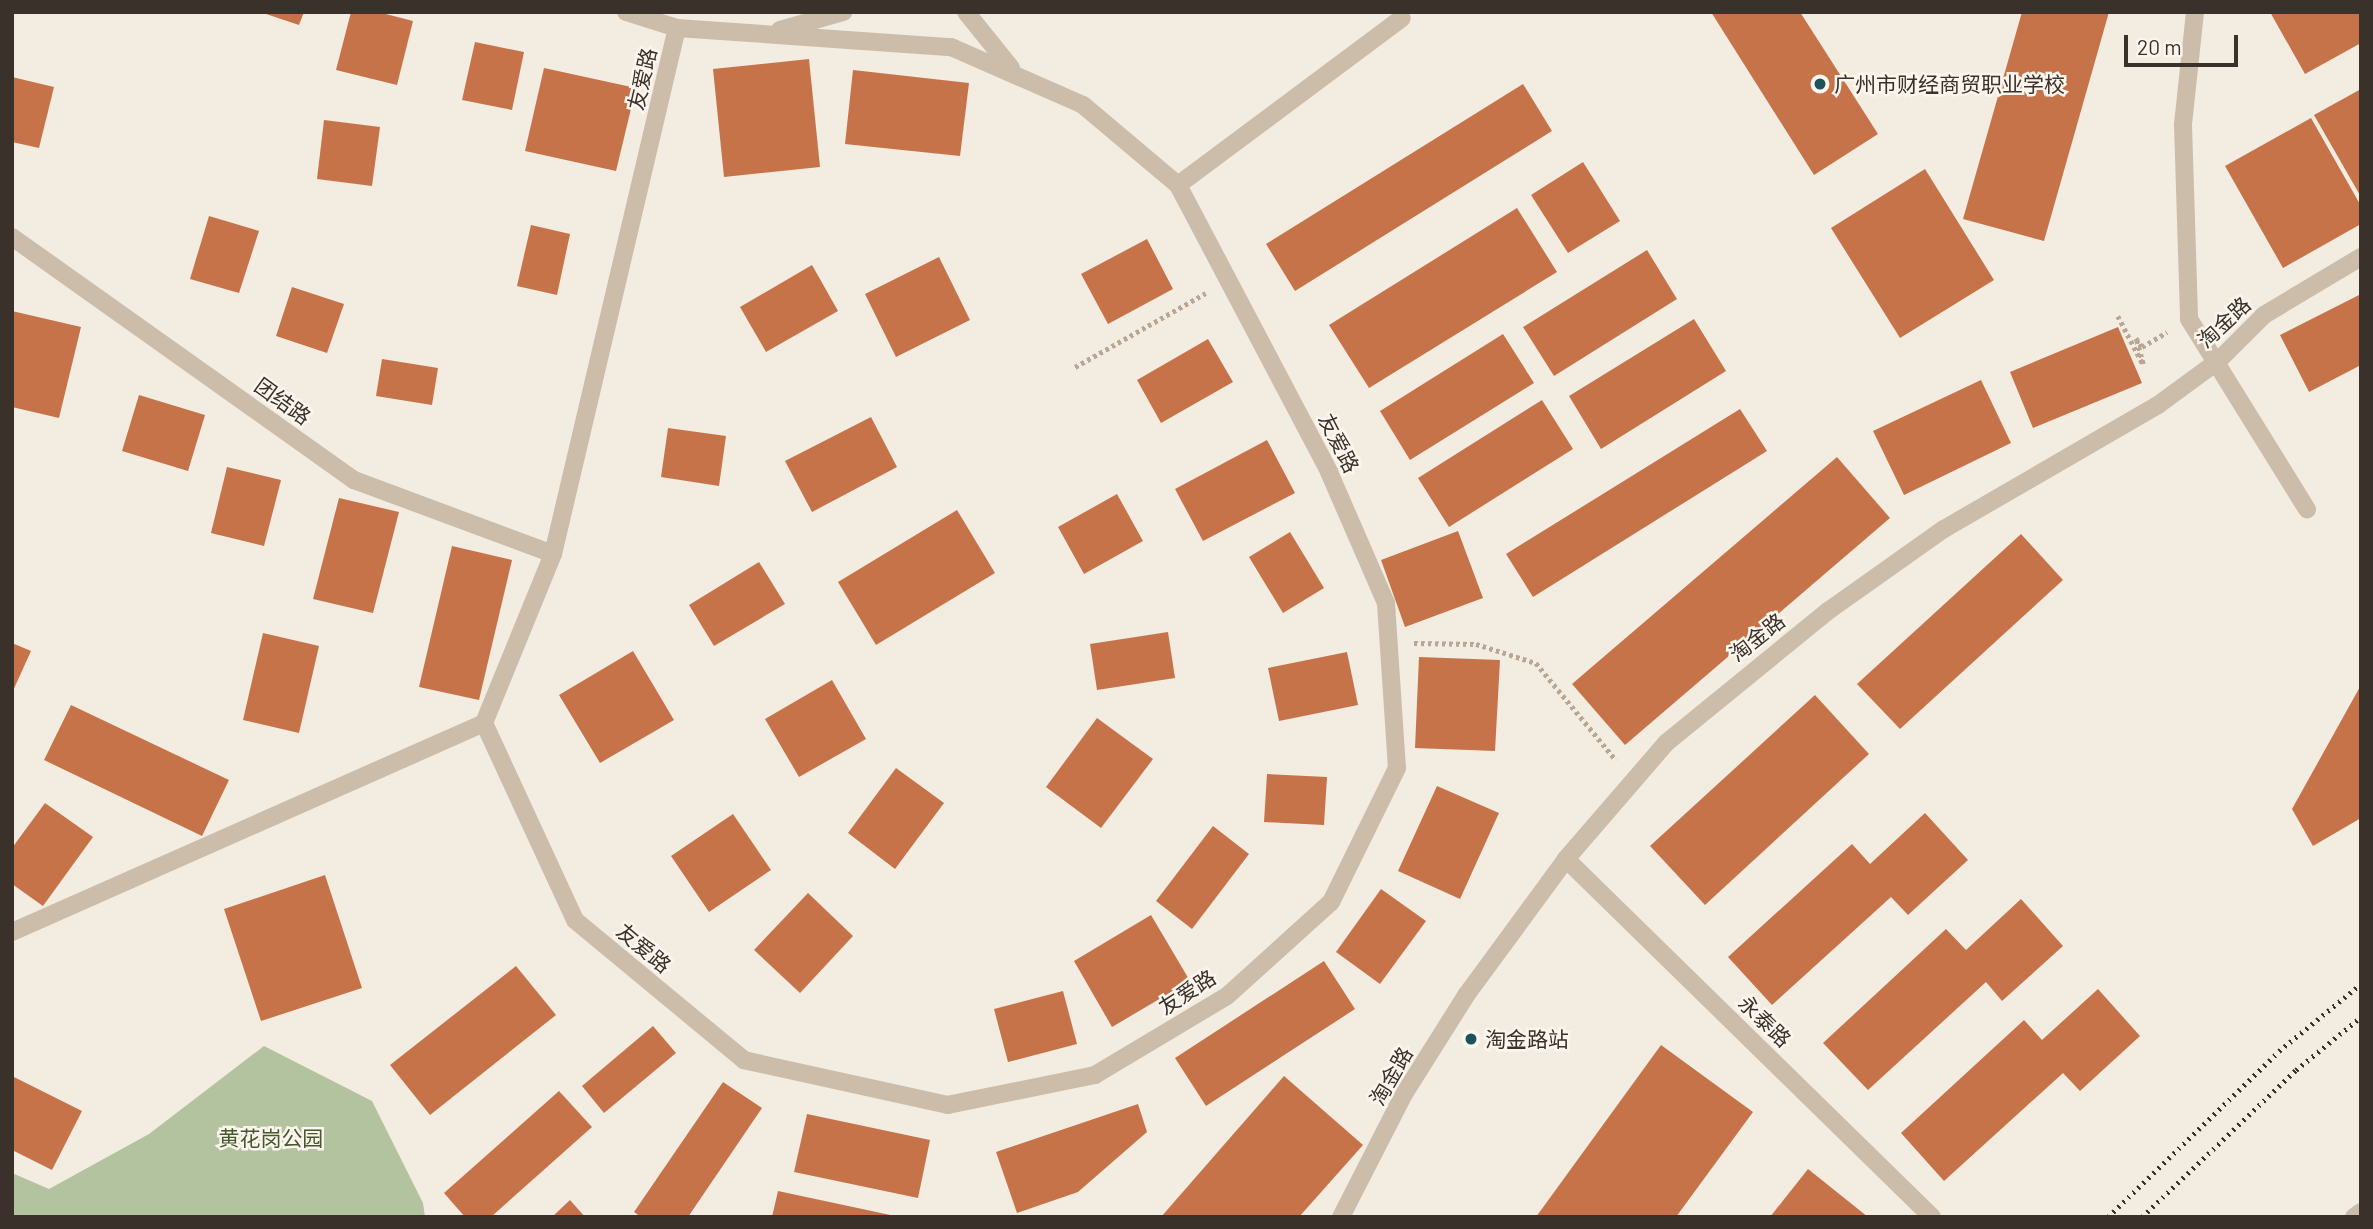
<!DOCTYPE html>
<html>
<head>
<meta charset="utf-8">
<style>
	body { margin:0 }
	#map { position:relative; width:2373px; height:1229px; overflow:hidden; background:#f3ece0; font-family:Barlow,"Noto Sans SC",sans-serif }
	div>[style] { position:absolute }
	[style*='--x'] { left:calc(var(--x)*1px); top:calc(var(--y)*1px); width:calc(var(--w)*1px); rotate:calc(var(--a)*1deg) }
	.green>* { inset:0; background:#b4c39f }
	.building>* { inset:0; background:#c7734a }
	.path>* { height:4.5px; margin-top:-2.25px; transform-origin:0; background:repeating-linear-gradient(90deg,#b8a795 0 3.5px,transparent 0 7px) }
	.minor>* { height:18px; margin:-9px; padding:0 9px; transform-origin:9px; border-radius:9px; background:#ccbdab }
	.rail>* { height:5px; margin-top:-2.5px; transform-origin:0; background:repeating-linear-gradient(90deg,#3a312a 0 2px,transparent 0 7px) }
	.dots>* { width:19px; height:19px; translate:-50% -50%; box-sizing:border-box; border:4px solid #fbf5ed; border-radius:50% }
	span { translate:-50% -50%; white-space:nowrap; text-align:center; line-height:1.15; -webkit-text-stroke:5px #fbf5ed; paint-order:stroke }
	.street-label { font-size:21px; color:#3a312a }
	.poi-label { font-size:21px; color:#3a312a }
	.left { translate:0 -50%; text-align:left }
	.park-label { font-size:21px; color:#45592e }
	.frame { position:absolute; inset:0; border:14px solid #3a312a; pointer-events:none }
	.scale { position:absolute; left:2124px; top:35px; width:114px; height:32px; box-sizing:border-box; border:4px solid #3a312a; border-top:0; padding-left:9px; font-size:21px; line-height:24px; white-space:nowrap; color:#3a312a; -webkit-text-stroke:5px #fbf5ed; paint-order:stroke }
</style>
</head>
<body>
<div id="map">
	<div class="green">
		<div style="clip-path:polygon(264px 1046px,372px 1101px,423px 1203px,425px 1217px,12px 1217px,12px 1173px,49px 1189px,149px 1134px)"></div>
	</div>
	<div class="building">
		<div style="clip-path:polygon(260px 12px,304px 12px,299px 25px)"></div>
		<div style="clip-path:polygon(351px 12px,378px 12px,413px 21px,397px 85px,336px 70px)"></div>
		<div style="clip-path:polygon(1711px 12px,1800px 12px,1878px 134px,1814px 175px)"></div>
		<div style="clip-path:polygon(2022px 12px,2109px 12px,2044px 241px,1963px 219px)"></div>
		<div style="clip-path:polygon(2270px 12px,2361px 12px,2361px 43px,2305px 74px)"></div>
		<div style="clip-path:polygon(475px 42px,524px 52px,512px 110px,462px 100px)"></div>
		<div style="clip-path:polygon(809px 59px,820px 167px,724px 177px,713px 69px)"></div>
		<div style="clip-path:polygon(544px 68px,636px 88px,616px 171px,525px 151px)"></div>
		<div style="clip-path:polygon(853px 70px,969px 83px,960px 156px,845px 144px)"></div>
		<div style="clip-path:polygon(12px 77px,54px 87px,39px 148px,12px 142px)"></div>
		<div style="clip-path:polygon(1523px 84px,1552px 131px,1295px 291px,1266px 244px)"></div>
		<div style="clip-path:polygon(2361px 89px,2361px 197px,2314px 115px)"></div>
		<div style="clip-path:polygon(2311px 118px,2361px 206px,2361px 224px,2283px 268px,2225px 166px)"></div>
		<div style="clip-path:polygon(324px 120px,380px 127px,372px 186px,317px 179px)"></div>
		<div style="clip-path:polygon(1583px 162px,1620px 221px,1568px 253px,1531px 195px)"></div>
		<div style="clip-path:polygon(1925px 169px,1994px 280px,1900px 338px,1831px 228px)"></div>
		<div style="clip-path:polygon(1517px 208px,1557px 272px,1369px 388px,1329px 325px)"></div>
		<div style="clip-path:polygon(209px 216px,259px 231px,239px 293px,190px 279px)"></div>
		<div style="clip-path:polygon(531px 225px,570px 234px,557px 295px,517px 286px)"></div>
		<div style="clip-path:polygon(1147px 239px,1173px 289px,1108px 324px,1081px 274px)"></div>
		<div style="clip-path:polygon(1647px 250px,1677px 299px,1554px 376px,1523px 327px)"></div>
		<div style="clip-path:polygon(939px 257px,970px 320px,896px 357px,865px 294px)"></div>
		<div style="clip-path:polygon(812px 265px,838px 311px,766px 352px,740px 307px)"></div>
		<div style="clip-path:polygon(292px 287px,344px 304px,327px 353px,276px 336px)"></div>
		<div style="clip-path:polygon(2361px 294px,2361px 365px,2309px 392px,2280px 335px)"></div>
		<div style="clip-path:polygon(12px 311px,81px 327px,59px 418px,12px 407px)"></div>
		<div style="clip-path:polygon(1694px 319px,1726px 371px,1601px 449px,1569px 396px)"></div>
		<div style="clip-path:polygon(2118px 327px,2142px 383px,2033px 428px,2010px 372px)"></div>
		<div style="clip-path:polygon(1503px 334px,1534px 383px,1410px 460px,1380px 411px)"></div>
		<div style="clip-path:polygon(1208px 339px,1233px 382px,1161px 423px,1137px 380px)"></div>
		<div style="clip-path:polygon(382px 359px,438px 368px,432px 405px,376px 396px)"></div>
		<div style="clip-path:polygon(1981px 380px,2011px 443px,1904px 495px,1873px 431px)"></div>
		<div style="clip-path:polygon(139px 395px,205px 415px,188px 471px,122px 451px)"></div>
		<div style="clip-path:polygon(1542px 400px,1573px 449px,1449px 527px,1418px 478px)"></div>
		<div style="clip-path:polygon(1740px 409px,1767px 451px,1533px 597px,1506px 554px)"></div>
		<div style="clip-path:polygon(871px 417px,897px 467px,812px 512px,785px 461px)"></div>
		<div style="clip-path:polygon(668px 428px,726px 436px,719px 486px,661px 477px)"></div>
		<div style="clip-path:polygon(1267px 440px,1295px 493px,1203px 541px,1175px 489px)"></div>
		<div style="clip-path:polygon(1837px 457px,1890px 518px,1625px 745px,1572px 684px)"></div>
		<div style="clip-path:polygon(227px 467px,281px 480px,264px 546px,211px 533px)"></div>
		<div style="clip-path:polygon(1117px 494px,1143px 541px,1084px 574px,1058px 527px)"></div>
		<div style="clip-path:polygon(339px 498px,399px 512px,373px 613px,313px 599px)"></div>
		<div style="clip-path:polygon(957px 510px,995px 573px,876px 645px,838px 582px)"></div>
		<div style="clip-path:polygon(1458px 531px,1483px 598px,1405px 627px,1381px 560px)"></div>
		<div style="clip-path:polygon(1290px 532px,1324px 588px,1283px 613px,1249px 557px)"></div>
		<div style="clip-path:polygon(2021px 534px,2063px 580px,1900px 729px,1857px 684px)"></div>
		<div style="clip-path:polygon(452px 546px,512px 560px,479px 700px,419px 687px)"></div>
		<div style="clip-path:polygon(759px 562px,785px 604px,714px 646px,689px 605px)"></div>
		<div style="clip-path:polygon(1168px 632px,1175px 678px,1097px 690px,1090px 644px)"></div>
		<div style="clip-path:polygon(263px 633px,319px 646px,299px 733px,243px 720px)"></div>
		<div style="clip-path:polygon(12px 643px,31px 651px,12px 693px)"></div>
		<div style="clip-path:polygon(633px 651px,674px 720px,600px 763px,559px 695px)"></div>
		<div style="clip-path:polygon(1347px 652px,1358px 705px,1279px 721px,1268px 668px)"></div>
		<div style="clip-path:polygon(1419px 657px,1500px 660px,1495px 751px,1415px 748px)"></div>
		<div style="clip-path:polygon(832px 680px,866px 739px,799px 777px,765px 719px)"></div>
		<div style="clip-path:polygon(2361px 685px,2361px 818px,2313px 846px,2292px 809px)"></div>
		<div style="clip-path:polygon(1815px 695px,1869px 754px,1705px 905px,1650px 846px)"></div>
		<div style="clip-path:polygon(71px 705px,229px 780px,202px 836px,44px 760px)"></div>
		<div style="clip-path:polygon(1097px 718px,1153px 759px,1101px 828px,1046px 787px)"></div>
		<div style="clip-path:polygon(896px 768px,944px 803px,895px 869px,848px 833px)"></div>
		<div style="clip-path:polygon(1267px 774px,1327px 777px,1324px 825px,1264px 822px)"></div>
		<div style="clip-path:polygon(1437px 786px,1499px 813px,1460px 899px,1398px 871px)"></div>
		<div style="clip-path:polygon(45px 803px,93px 837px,43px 906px,12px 884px,12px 848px)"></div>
		<div style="clip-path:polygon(1925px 813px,1968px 860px,1908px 915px,1891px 897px,1772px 1005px,1728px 957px,1852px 844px,1870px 864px)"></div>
		<div style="clip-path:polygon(733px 814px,771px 870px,709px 912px,671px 856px)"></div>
		<div style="clip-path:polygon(1213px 826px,1249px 854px,1192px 929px,1156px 901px)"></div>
		<div style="clip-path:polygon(325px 875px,362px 988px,261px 1021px,224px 909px)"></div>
		<div style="clip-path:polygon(1381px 889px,1426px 921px,1380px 984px,1336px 952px)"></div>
		<div style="clip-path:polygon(808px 893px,853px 936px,800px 993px,754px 950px)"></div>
		<div style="clip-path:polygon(2021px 899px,2063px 946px,2002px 1001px,1986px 982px,1868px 1090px,1823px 1043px,1946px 929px,1966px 950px)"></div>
		<div style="clip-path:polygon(1151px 915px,1190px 981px,1112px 1027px,1074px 961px)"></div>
		<div style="clip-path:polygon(1324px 961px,1355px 1009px,1206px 1106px,1175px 1058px)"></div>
		<div style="clip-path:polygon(516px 966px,556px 1015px,430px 1115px,390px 1065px)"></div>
		<div style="clip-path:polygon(2098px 989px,2140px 1036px,2080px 1091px,2063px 1073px,1944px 1181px,1901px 1133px,2024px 1020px,2042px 1040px)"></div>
		<div style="clip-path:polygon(1063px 991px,1077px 1044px,1008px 1062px,994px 1009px)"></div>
		<div style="clip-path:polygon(653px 1026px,676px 1053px,604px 1113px,582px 1086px)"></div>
		<div style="clip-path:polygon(1661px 1045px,1753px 1112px,1676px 1217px,1536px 1217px)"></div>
		<div style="clip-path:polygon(12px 1076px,82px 1111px,52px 1170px,12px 1150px)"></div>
		<div style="clip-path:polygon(1284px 1076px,1363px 1145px,1299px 1217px,1161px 1217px)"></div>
		<div style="clip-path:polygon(723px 1082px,762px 1108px,688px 1217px,641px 1217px,634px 1212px)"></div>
		<div style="clip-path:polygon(559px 1091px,592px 1127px,491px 1217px,465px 1217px,444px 1193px)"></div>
		<div style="clip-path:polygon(1138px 1104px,1147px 1132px,1078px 1192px,1017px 1213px,996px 1152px)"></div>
		<div style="clip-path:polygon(807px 1114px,930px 1140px,918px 1198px,794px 1172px)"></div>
		<div style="clip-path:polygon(1808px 1169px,1868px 1217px,1770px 1217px)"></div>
		<div style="clip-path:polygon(778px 1191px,895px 1216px,895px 1217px,772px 1217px)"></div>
		<div style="clip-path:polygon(570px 1200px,585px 1217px,552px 1217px)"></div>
	</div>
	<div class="path">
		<div style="--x:2118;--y:316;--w:54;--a:62.5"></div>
		<div style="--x:2143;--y:364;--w:27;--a:-105"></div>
		<div style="--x:2136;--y:338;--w:11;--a:56"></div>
		<div style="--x:2142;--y:347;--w:29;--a:-31"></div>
		<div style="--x:1075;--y:367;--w:150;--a:-29.5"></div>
		<div style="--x:1414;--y:643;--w:62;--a:0.9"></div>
		<div style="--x:1476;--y:644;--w:63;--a:17.6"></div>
		<div style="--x:1536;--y:663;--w:126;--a:50.5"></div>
	</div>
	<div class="minor">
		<div style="--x:626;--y:12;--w:53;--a:17.4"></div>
		<div style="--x:966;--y:12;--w:72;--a:51.2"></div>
		<div style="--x:2195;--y:12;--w:114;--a:96.1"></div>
		<div style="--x:2183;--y:125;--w:194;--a:88.2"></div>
		<div style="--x:2189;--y:319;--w:224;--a:58.2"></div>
		<div style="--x:677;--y:28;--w:275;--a:4"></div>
		<div style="--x:951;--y:47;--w:144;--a:23.7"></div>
		<div style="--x:1083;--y:105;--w:124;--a:40.1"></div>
		<div style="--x:1178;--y:185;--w:324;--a:62.2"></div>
		<div style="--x:1329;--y:472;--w:143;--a:66.5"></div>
		<div style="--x:1386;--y:603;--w:165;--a:86.2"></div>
		<div style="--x:1397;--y:768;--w:149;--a:116.2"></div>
		<div style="--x:1331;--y:902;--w:140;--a:137.9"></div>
		<div style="--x:1227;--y:996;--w:154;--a:149.1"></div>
		<div style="--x:1095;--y:1075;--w:150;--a:168.5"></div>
		<div style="--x:948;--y:1105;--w:209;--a:-167.6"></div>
		<div style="--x:744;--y:1060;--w:219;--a:-140.4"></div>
		<div style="--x:575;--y:920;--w:217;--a:-114.8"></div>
		<div style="--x:484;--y:723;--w:183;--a:-67.8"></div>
		<div style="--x:553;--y:554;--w:540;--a:-76.74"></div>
		<div style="--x:780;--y:30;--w:66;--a:-15.9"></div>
		<div style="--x:1178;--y:185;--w:279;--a:-36.7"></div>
		<div style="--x:12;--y:237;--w:420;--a:35.4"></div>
		<div style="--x:354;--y:480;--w:212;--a:20.4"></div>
		<div style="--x:1566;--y:859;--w:512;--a:44.37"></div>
		<div style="--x:12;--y:932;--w:516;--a:-23.88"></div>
		<div style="--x:1341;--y:1217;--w:138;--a:-62.9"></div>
		<div style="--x:1404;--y:1094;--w:118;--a:-57.8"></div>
		<div style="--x:1467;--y:994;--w:167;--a:-53.7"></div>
		<div style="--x:1566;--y:859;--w:153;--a:-49.2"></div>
		<div style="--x:1666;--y:743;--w:209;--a:-39.2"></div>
		<div style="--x:1828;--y:611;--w:142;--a:-35.3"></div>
		<div style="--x:1944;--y:529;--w:247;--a:-30.1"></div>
		<div style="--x:2158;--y:405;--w:74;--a:-36.3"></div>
		<div style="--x:2218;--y:361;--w:65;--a:-45"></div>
		<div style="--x:2264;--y:315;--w:113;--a:-30.9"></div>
		<div style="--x:2354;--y:1217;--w:9;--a:-36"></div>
	</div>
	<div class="rail">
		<div style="--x:2108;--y:1217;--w:238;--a:-44.1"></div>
		<div style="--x:2279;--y:1051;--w:106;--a:-39.3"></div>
		<div style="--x:2142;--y:1217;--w:213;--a:-43.7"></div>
		<div style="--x:2296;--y:1070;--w:84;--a:-39.2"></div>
	</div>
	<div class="dots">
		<div style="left:1820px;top:84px;background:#1f535c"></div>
		<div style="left:1471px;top:1039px;background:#1f535c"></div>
	</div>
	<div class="street-label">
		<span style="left:642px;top:79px;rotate:-77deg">友爱路</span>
		<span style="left:2224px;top:322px;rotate:-43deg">淘金路</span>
		<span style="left:283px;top:401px;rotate:36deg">团结路</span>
		<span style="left:1339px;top:443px;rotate:63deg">友爱路</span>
		<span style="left:1757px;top:637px;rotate:-38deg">淘金路</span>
		<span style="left:644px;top:948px;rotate:40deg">友爱路</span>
		<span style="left:1187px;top:992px;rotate:-33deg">友爱路</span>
		<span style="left:1765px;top:1021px;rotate:44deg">永泰路</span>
		<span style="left:1391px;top:1076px;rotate:-60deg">淘金路</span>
	</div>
	<div class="poi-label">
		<span class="left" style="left:1834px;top:84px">广州市财经商贸职业学校</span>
		<span class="left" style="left:1485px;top:1039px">淘金路站</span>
	</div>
	<div class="park-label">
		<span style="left:271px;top:1138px">黄花岗公园</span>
	</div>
	<div class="frame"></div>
	<div class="scale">20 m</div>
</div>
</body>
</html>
